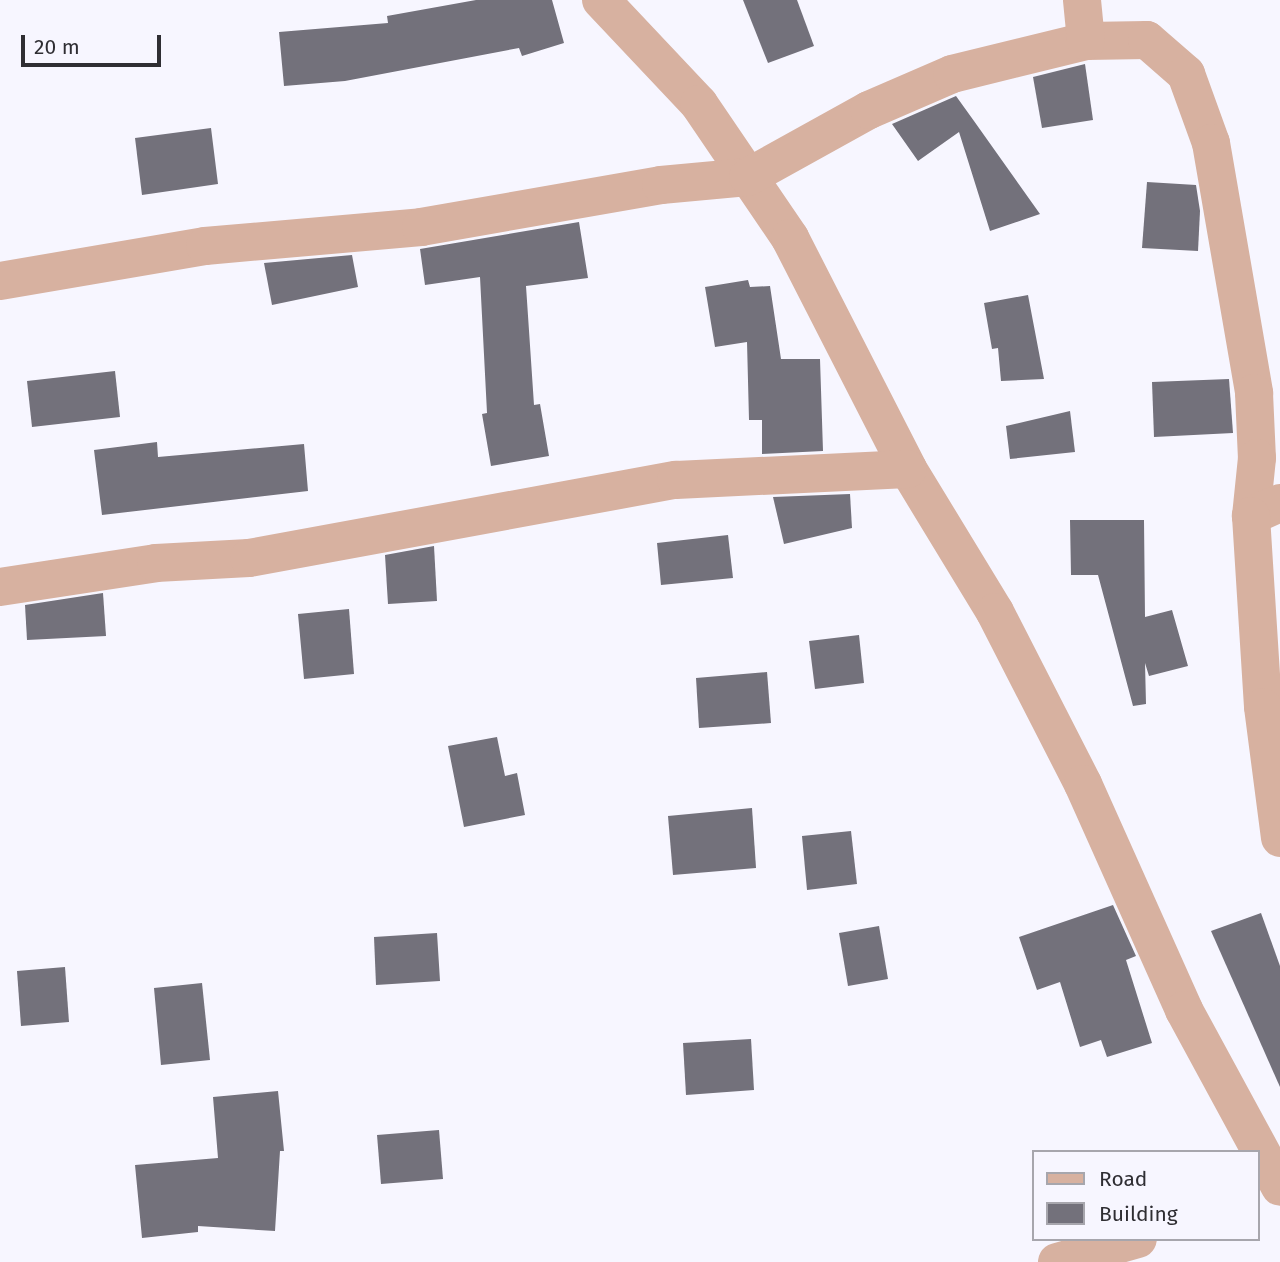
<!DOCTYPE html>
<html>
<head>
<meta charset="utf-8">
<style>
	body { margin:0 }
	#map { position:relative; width:1280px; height:1262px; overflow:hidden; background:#f7f6ff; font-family:"Fira Sans",sans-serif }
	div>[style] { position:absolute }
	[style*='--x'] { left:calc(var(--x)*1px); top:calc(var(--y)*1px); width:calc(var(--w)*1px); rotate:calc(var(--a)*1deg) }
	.building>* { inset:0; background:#73717b }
	.minor>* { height:38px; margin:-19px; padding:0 19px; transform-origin:19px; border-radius:19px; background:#d7b1a0 }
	span { translate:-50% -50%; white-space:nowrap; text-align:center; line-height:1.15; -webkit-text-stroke:7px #f7f6ff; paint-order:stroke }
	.legend { position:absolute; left:1032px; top:1150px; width:228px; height:91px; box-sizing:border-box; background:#f7f6ff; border:2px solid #a7a6ad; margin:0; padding:9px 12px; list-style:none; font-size:21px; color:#2f2e33 }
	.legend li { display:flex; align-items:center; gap:14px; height:35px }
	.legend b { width:35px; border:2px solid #a7a6ad }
	.scale { position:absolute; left:21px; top:35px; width:140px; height:32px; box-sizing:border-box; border:4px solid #2f2e33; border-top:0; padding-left:9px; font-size:21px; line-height:24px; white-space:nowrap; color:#2f2e33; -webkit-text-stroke:5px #f7f6ff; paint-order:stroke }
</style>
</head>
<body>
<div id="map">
	<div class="building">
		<div style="clip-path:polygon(476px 0,552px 0,564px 43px,522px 56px,519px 48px,345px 81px,284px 86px,279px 32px,388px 23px,387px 16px)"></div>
		<div style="clip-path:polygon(743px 0,797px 0,814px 46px,768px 63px)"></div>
		<div style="clip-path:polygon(1085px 64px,1093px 120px,1042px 128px,1033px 77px)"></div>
		<div style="clip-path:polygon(956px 96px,974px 121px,1040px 214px,990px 231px,959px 132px,918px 161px,892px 124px)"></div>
		<div style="clip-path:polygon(211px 128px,218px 184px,142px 195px,135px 138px)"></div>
		<div style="clip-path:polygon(1147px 182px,1196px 185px,1200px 211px,1198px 251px,1142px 248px)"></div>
		<div style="clip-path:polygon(579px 222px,588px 278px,526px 286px,534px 405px,540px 404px,549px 456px,491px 466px,482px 414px,487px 413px,480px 277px,425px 285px,420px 249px)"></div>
		<div style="clip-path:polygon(352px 255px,358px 287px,272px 305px,264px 263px)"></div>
		<div style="clip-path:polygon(748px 280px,750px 287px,770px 286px,781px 359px,820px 359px,823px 451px,762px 454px,762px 420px,749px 420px,747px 342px,715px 347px,705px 287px)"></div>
		<div style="clip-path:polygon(1028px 295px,1044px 379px,1001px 381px,998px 348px,992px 349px,984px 303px)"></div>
		<div style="clip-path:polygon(115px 371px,120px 417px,32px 427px,27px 381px)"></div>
		<div style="clip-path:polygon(1229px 379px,1233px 433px,1154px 437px,1152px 382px)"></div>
		<div style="clip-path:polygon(1070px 411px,1075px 452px,1010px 459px,1006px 426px)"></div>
		<div style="clip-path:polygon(157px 442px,158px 457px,304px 444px,308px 491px,102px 515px,94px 450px)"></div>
		<div style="clip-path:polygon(850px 494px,852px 528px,784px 544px,773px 497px)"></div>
		<div style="clip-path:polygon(1070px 520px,1144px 520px,1145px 617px,1172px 610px,1188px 666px,1149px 676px,1145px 663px,1146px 704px,1133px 706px,1098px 575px,1071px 575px)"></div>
		<div style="clip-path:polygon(728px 535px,733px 578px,661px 585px,657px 543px)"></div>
		<div style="clip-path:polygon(434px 546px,437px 601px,388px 604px,385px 555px)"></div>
		<div style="clip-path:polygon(103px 593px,106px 636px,27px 640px,25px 605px)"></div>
		<div style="clip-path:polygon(349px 609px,354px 674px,304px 679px,298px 614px)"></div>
		<div style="clip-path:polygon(859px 635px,864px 683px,815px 689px,809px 641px)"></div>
		<div style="clip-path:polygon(767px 672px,771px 723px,699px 728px,696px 678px)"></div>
		<div style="clip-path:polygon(497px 737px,505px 776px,517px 773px,525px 815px,464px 827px,448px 746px)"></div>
		<div style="clip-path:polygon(752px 808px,756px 868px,673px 875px,668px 816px)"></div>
		<div style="clip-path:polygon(851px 831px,857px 884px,807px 890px,802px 836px)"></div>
		<div style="clip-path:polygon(1113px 905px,1136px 956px,1126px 960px,1152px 1043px,1107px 1057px,1101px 1040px,1080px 1047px,1060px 982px,1037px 990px,1019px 937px)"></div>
		<div style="clip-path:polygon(1261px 913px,1280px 966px,1280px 1087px,1211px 931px)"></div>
		<div style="clip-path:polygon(879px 926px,888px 979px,848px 986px,839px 933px)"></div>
		<div style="clip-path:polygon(437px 933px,440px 981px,376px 985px,374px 937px)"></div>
		<div style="clip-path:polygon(65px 967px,69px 1022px,21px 1026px,17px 971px)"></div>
		<div style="clip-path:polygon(202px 983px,210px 1060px,161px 1065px,154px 988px)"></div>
		<div style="clip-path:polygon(751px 1039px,754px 1090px,686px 1095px,683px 1043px)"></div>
		<div style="clip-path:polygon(278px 1091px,284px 1151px,280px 1151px,275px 1231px,198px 1226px,198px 1232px,142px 1238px,135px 1165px,218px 1158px,213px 1097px)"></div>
		<div style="clip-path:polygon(439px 1130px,443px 1179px,381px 1184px,377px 1135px)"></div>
	</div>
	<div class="minor">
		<div style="--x:601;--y:0;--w:143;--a:46.7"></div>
		<div style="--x:699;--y:104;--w:162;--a:55.8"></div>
		<div style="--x:790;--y:238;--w:259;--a:62.9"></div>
		<div style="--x:908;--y:469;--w:167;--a:58.7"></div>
		<div style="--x:995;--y:612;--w:193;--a:62.9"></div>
		<div style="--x:1083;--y:784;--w:248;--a:65.9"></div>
		<div style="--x:1184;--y:1010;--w:201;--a:61.5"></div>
		<div style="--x:1086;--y:41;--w:61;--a:-0.9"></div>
		<div style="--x:1147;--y:40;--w:52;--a:41.1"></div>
		<div style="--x:1186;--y:74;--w:73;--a:70.1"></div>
		<div style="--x:1211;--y:143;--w:254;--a:80.2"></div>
		<div style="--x:1254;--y:393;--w:65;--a:87.4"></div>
		<div style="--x:1257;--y:458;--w:58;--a:95.9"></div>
		<div style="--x:0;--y:281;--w:208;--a:-9.7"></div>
		<div style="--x:205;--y:246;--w:217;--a:-5"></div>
		<div style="--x:421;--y:227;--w:244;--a:-9.9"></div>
		<div style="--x:661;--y:185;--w:87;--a:-5.3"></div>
		<div style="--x:748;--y:177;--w:138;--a:-29"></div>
		<div style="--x:869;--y:110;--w:90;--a:-23.4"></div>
		<div style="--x:952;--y:74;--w:138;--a:-13.8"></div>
		<div style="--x:1086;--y:41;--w:41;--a:-95.6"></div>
		<div style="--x:1280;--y:503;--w:32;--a:156"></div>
		<div style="--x:1251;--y:516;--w:191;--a:86.4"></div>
		<div style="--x:1263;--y:707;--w:132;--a:82.6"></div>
		<div style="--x:0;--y:587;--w:158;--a:-8.7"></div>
		<div style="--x:156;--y:563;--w:93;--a:-3.1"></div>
		<div style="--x:249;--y:558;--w:434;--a:-10.4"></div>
		<div style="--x:676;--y:480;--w:232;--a:-2.7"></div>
		<div style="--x:1057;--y:1262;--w:84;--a:-15.9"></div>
	</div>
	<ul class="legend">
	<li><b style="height:9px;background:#d7b1a0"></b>Road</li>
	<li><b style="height:19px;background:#73717b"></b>Building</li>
	</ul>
	<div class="scale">20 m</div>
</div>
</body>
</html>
